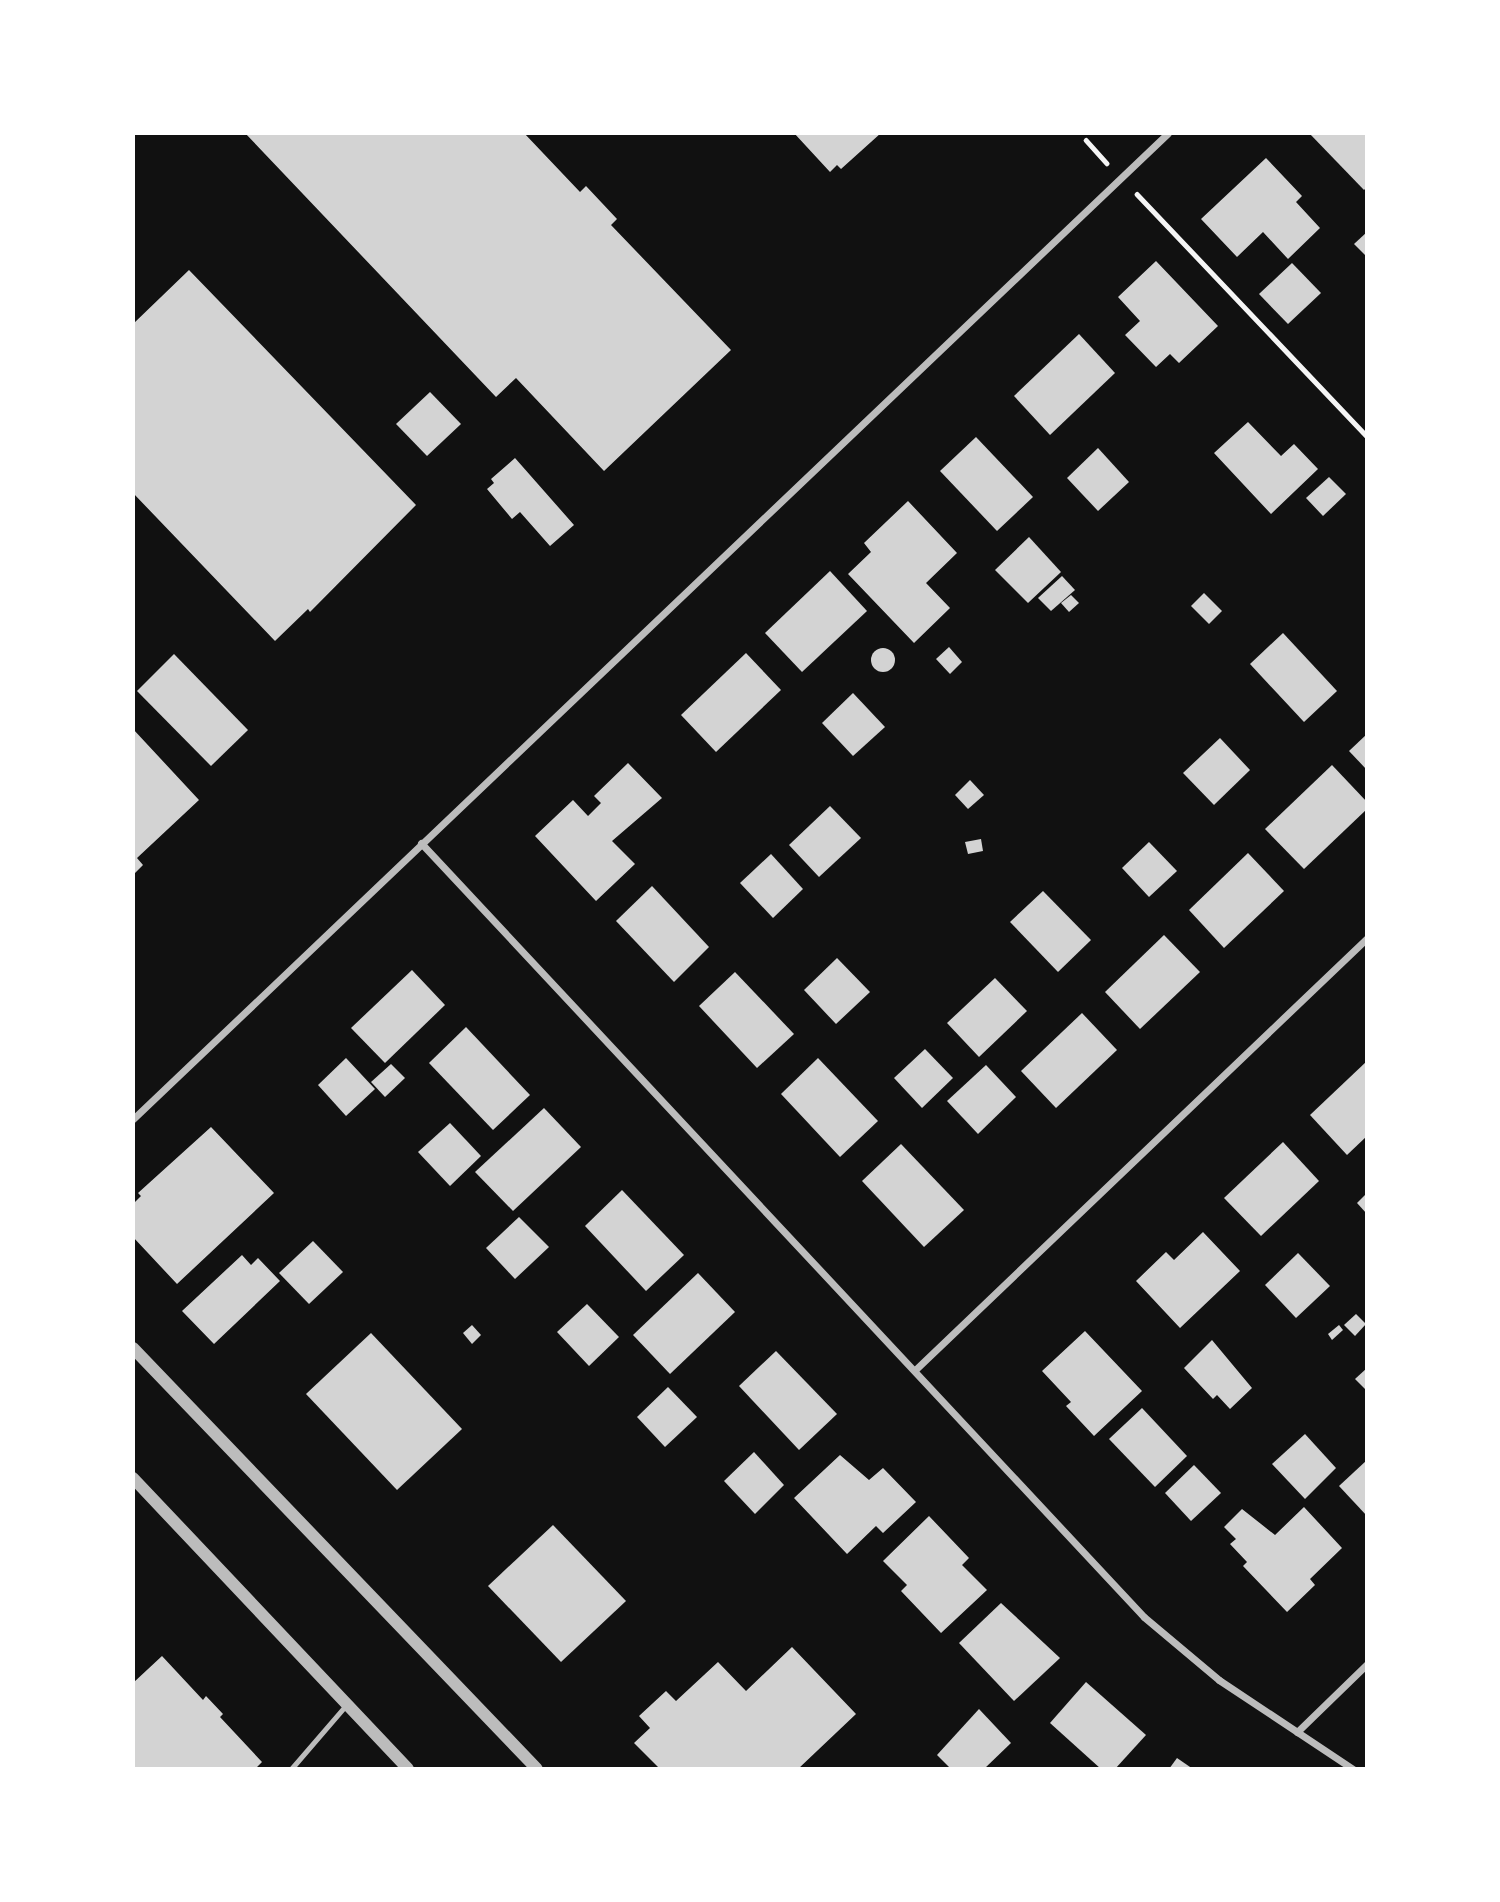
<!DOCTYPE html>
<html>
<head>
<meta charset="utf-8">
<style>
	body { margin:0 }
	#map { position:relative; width:1500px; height:1902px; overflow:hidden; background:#111; font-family:Jost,sans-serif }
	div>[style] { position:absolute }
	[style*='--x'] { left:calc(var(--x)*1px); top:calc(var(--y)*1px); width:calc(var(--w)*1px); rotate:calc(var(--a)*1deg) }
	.building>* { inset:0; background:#d3d3d3 }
	.round { border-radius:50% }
	.path>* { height:4.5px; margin:-2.25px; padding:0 2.25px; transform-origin:2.25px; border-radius:2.25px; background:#f5f5f5 }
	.service>* { height:5px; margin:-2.5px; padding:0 2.5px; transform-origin:2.5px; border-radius:2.5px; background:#bcbcbc }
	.minor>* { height:7px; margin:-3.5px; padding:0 3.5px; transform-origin:3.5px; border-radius:3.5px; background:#bcbcbc }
	.tertiary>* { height:12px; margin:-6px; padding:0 6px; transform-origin:6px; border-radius:6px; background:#bcbcbc }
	span { translate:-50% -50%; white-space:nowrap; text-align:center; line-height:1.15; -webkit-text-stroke:7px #fff; paint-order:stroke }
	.frame { position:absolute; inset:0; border:135px solid #fff; pointer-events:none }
</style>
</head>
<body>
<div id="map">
	<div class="building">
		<div style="clip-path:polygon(245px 133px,524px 133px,580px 192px,586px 186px,617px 219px,611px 225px,731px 350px,604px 471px,516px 378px,496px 397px)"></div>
		<div style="clip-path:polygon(794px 133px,881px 133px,841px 169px,837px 165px,830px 172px)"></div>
		<div style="clip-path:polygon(1309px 133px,1367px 133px,1367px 187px,1364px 190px)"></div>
		<div style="clip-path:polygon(1266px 158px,1302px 196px,1296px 202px,1320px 228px,1288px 259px,1263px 232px,1237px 257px,1201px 219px)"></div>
		<div style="clip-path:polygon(1367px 232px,1367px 257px,1354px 244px)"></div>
		<div style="clip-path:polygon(1156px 261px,1218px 326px,1179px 363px,1170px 354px,1156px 367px,1125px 335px,1140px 321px,1118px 297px)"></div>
		<div style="clip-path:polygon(1292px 263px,1321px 293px,1288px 324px,1259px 294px)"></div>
		<div style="clip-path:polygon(189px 270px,416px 505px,310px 612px,308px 609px,275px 641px,133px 493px,133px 324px)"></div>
		<div style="clip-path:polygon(1079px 334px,1115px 373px,1050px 435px,1014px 396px)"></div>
		<div style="clip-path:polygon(430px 392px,461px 424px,427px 456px,396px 424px)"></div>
		<div style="clip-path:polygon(1248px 422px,1281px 456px,1294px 444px,1318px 469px,1271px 514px,1214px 453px)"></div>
		<div style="clip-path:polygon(976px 437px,1033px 497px,997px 531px,940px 471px)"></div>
		<div style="clip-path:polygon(1098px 448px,1129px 482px,1098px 511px,1067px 478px)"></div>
		<div style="clip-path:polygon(515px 458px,574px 525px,550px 546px,520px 512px,512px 519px,487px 489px,494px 483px,491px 479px)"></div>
		<div style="clip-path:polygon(1329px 477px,1346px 494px,1323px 516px,1306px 498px)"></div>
		<div style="clip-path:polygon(908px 501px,957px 553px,926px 583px,950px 608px,914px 643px,848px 574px,871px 552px,864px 543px)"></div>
		<div style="clip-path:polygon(1029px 537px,1061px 572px,1028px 603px,995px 570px)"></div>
		<div style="clip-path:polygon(830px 571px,867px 611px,802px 672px,765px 633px)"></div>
		<div style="clip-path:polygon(1062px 576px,1075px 590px,1051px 611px,1038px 598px)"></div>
		<div style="clip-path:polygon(1204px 593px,1222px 611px,1209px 624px,1191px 606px)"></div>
		<div style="clip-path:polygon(1071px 595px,1079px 603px,1069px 612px,1061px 603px)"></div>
		<div style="clip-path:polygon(1283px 633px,1337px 691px,1304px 722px,1250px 664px)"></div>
		<div style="clip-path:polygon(949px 647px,962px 662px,950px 674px,936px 659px)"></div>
		<div class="round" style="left:871px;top:648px;width:24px;height:24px"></div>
		<div style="clip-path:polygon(746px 653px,781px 690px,716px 752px,681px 715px)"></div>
		<div style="clip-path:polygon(174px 654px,248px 730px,211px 766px,137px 691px)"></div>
		<div style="clip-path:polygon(853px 693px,885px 727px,853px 756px,822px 723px)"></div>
		<div style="clip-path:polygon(133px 729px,199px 800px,137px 858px,143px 865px,133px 875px)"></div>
		<div style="clip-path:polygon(1367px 734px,1367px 770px,1349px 751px)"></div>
		<div style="clip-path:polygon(1220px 738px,1250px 770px,1214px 805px,1183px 773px)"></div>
		<div style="clip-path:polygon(628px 763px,662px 798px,612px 841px,635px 864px,596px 901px,535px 836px,573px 800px,588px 816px,601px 803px,594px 796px)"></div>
		<div style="clip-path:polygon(1332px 765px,1367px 802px,1367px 809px,1304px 869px,1265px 829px)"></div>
		<div style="clip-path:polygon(970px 780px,984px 795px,968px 809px,955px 795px)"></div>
		<div style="clip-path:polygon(830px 806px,861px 838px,819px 877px,789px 845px)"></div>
		<div style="clip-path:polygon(981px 839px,983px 851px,968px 854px,965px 842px)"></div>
		<div style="clip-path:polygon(1149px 842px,1177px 871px,1149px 897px,1122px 868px)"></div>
		<div style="clip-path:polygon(1248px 853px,1284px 891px,1224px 948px,1189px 910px)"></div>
		<div style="clip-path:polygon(771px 854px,803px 889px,773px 918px,740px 883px)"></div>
		<div style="clip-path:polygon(652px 886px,709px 947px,674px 982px,616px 921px)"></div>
		<div style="clip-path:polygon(1043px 891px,1091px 940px,1058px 972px,1010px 922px)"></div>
		<div style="clip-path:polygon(1164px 935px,1200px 972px,1140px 1029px,1105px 992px)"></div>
		<div style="clip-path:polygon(837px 958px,870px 992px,836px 1024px,804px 990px)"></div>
		<div style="clip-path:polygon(412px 970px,445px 1005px,385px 1063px,351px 1028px)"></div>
		<div style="clip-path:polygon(735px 972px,794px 1034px,757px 1068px,699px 1006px)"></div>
		<div style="clip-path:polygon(995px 978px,1027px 1011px,979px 1057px,947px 1023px)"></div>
		<div style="clip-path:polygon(1082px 1013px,1117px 1050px,1056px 1108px,1021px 1071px)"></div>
		<div style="clip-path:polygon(466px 1027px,530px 1095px,493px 1130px,429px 1063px)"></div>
		<div style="clip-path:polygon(925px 1049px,953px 1078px,922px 1108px,894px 1078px)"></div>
		<div style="clip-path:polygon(346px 1058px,375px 1089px,346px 1116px,318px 1085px)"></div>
		<div style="clip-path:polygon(818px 1058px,878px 1121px,840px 1157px,781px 1094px)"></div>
		<div style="clip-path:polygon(1367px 1061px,1367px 1136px,1347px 1155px,1310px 1115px)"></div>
		<div style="clip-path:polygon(391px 1064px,405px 1078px,385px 1097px,371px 1082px)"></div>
		<div style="clip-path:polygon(986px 1065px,1016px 1097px,978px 1134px,947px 1101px)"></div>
		<div style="clip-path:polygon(544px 1108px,581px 1147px,513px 1211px,475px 1172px)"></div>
		<div style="clip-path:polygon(450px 1123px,481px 1156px,450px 1186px,418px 1152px)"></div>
		<div style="clip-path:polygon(211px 1127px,274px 1193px,177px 1284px,133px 1237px,133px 1204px,141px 1196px,138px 1193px)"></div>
		<div style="clip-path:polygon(1283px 1142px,1319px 1181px,1261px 1236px,1224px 1198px)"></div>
		<div style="clip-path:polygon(901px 1144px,964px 1210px,924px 1247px,862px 1181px)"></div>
		<div style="clip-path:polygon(622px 1190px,684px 1255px,646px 1291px,585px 1226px)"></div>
		<div style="clip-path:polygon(1367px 1193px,1367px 1214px,1357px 1203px)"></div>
		<div style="clip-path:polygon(519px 1217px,549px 1247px,515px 1279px,486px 1248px)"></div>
		<div style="clip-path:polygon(1203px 1232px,1240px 1271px,1180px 1328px,1136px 1281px,1166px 1252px,1174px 1260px)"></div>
		<div style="clip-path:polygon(313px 1241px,343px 1272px,309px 1304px,279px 1273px)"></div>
		<div style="clip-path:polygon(1298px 1253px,1330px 1286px,1296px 1318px,1265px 1285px)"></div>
		<div style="clip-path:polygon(242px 1255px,251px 1265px,258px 1258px,280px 1281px,214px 1344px,182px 1311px)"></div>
		<div style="clip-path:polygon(698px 1273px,735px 1312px,670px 1374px,633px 1335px)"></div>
		<div style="clip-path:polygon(587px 1304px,619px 1337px,589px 1366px,557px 1332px)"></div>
		<div style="clip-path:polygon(1356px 1314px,1366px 1324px,1355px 1336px,1344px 1325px)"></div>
		<div style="clip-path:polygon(472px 1325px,481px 1335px,472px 1344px,463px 1333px)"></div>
		<div style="clip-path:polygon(1339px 1325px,1343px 1330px,1332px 1340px,1328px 1334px)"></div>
		<div style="clip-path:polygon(1085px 1331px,1142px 1391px,1094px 1436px,1066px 1406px,1071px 1402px,1042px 1371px)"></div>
		<div style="clip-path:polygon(371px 1333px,462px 1429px,397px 1490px,306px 1394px)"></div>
		<div style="clip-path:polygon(1212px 1340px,1252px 1388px,1230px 1409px,1217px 1395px,1213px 1399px,1184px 1368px)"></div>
		<div style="clip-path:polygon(776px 1351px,837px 1414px,799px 1450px,739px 1386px)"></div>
		<div style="clip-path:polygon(1367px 1368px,1367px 1391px,1355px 1379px)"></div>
		<div style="clip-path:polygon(668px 1387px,697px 1417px,665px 1447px,637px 1417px)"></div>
		<div style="clip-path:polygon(1142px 1408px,1187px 1456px,1155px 1487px,1109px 1439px)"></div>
		<div style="clip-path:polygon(1305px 1434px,1336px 1468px,1305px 1499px,1272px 1464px)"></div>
		<div style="clip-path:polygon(754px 1452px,784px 1485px,755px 1514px,724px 1481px)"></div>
		<div style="clip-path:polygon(840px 1455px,869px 1480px,883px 1468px,916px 1502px,883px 1533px,876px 1526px,847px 1554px,794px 1498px)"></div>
		<div style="clip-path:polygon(1367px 1460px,1367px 1516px,1339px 1486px)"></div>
		<div style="clip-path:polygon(1194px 1465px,1221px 1493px,1191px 1521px,1165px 1493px)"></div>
		<div style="clip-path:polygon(1304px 1507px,1342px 1548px,1310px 1579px,1315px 1585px,1287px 1612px,1243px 1566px,1247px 1562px,1230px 1544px,1236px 1539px,1224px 1527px,1242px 1509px,1275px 1535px)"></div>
		<div style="clip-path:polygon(929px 1516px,969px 1558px,962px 1565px,987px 1590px,941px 1633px,901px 1591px,907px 1585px,883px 1561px)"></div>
		<div style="clip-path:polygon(553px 1525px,626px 1601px,561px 1662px,488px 1586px)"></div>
		<div style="clip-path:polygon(1001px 1603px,1060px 1658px,1014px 1701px,959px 1643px)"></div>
		<div style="clip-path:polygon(792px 1647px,856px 1714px,798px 1769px,660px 1769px,634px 1743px,650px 1728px,639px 1716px,666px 1691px,676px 1701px,718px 1662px,746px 1691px)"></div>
		<div style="clip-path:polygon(162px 1656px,203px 1700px,206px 1696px,223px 1714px,220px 1717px,262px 1762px,255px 1769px,133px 1769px,133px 1683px)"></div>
		<div style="clip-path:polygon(1086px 1682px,1146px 1735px,1115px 1769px,1101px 1769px,1050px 1723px)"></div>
		<div style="clip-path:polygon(979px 1709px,1011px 1743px,984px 1769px,951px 1769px,937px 1755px)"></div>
		<div style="clip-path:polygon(1177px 1758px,1193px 1769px,1169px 1769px)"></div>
	</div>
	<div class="path">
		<div style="--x:1086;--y:140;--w:31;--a:48"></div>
		<div style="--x:1137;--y:194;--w:334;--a:46.5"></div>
	</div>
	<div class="service">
		<div style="--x:291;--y:1769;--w:84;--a:-49.3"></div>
	</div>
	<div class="minor">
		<div style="--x:421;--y:843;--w:1059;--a:46.95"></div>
		<div style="--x:1144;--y:1617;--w:98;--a:40"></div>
		<div style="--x:1219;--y:1680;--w:161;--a:33.6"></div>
		<div style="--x:133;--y:1119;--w:1429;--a:-43.61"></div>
		<div style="--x:915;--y:1370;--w:625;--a:-43.7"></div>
		<div style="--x:1297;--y:1732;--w:98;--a:-44.2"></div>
	</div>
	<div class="tertiary">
		<div style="--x:133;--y:1348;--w:583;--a:46.18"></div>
		<div style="--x:133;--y:1478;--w:400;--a:46.6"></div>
	</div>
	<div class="frame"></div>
</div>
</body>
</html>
